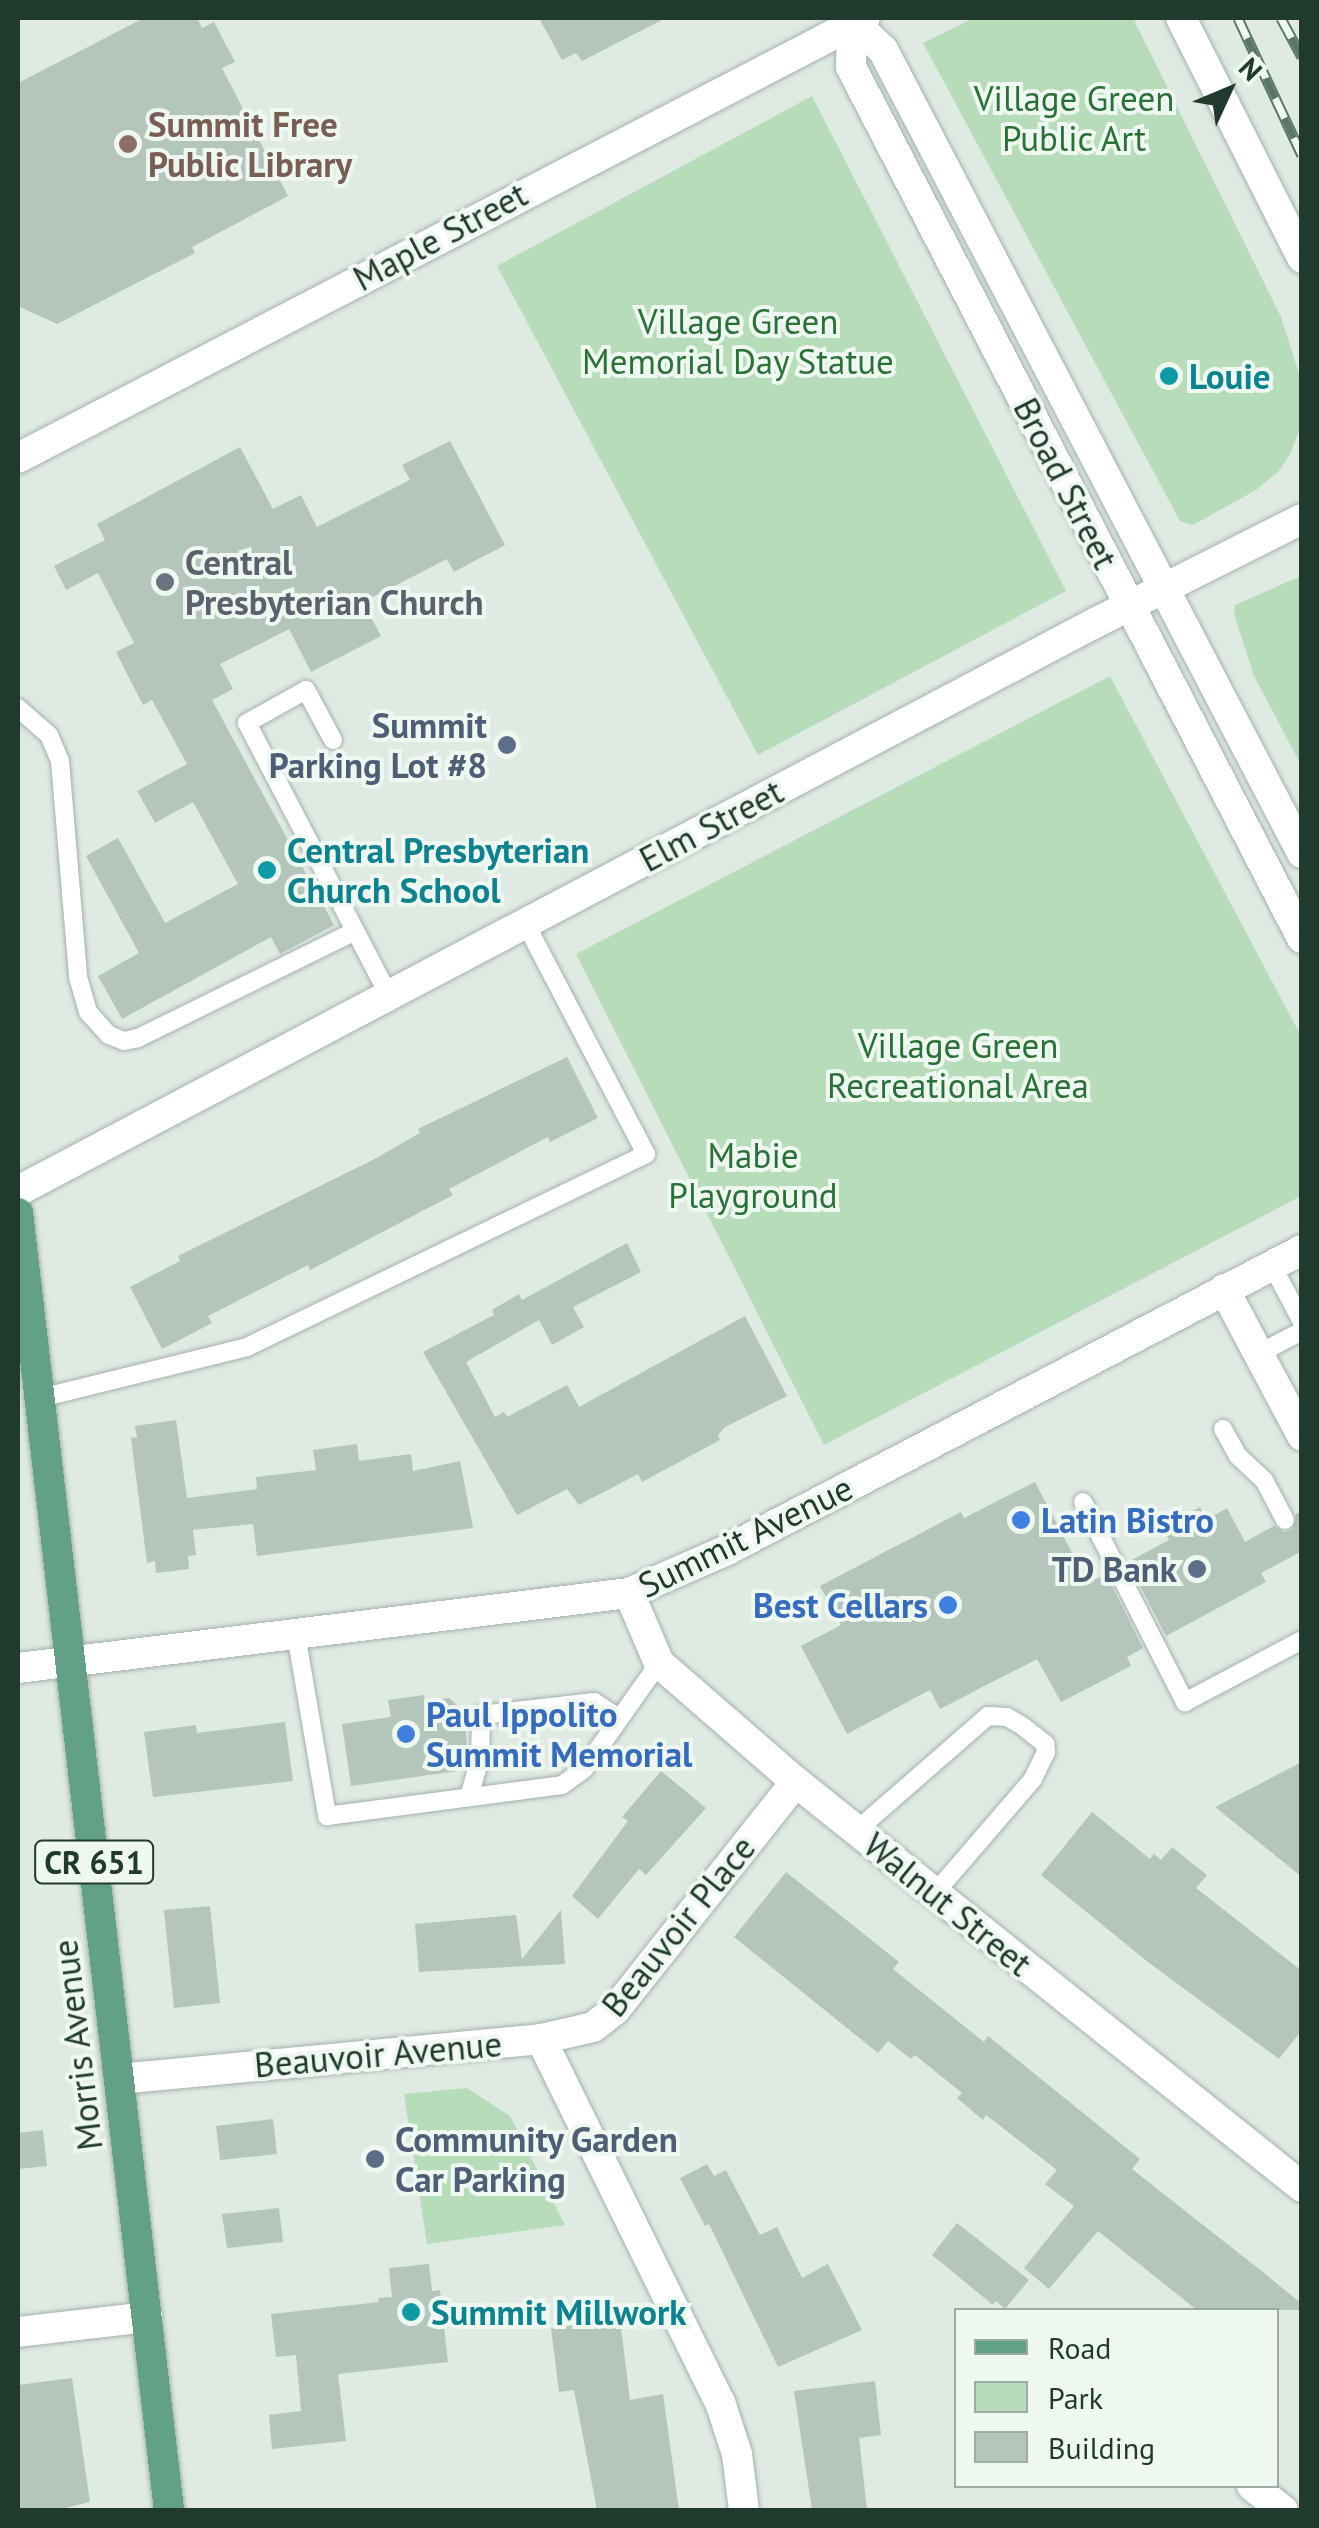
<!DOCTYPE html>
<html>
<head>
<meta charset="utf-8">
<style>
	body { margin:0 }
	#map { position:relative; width:1319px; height:2528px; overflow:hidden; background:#dfeae3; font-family:"PT Sans",sans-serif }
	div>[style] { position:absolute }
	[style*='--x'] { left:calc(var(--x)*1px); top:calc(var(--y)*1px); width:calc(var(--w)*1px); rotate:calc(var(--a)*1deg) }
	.green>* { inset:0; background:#b7dcba }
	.building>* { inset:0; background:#b4c5bb }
	.roads { filter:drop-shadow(0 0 2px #a2b2a9) drop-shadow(0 0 2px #a2b2a9) }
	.service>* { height:18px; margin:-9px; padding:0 9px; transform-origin:9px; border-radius:9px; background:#fff }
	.minor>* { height:30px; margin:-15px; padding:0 15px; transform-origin:15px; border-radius:15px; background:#fff }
	.tertiary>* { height:30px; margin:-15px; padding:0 15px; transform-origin:15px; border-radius:15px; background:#fff }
	.secondary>* { height:30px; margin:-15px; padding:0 15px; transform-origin:15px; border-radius:15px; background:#fff }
	.primary>* { height:30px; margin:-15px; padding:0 15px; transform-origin:15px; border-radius:15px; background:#62a185 }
	.rail>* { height:11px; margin-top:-5.5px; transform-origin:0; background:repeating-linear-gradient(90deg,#eff7f1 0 22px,#5a7669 0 44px); box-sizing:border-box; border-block:2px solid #5a7669 }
	.dots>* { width:28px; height:28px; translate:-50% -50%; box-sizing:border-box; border:5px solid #eff7f1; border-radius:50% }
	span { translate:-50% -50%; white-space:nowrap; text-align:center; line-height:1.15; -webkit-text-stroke:8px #eff7f1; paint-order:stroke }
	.shield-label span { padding:2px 8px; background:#eff7f1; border:2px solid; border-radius:8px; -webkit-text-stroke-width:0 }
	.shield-label { font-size:32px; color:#203a2e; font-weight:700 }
	.park-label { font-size:35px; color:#2a7138 }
	.education-label { font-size:35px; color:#785e54; font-weight:700 }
	.left { translate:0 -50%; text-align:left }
	.street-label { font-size:35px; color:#203a2e }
	.culture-label { font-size:35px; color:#0d838f; font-weight:700 }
	.worship-label { font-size:35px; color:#5b616d; font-weight:700 }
	.service-label { font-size:35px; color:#4e5e75; font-weight:700 }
	.right { translate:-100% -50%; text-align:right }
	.shop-label { font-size:35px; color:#366cbe; font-weight:700 }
	.frame { position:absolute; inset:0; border:20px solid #203a2e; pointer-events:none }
	.legend { position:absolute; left:954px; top:2308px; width:325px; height:180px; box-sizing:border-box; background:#eff7f1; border:2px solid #9caba3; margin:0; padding:12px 18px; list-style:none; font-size:30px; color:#203a2e }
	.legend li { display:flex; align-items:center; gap:20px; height:50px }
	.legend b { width:50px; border:2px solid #9caba3 }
	.north { position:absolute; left:1179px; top:40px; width:100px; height:100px; -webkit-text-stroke:8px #eff7f1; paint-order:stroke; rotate:46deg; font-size:28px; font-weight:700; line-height:40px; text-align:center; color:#203a2e }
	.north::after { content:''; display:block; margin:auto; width:35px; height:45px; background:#203a2e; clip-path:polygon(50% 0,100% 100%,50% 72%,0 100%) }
</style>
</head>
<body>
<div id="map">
	<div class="green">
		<div style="clip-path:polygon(974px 18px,1133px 18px,1281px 317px,1301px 380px,1301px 426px,1291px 452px,1279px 471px,1256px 490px,1193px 525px,1180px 521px,923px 43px)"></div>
		<div style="clip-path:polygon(812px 96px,1066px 591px,758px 755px,497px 266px)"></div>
		<div style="clip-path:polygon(1301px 576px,1301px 765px,1254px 676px,1234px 614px,1235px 605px)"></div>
		<div style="clip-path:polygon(1110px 676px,1301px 1036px,1301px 1196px,824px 1445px,576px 954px)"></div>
		<div style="clip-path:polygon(467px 2088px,510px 2116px,565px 2225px,427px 2244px,404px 2094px)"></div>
	</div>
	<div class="building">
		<div style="clip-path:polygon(144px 18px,197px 18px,202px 28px,214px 22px,235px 62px,222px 68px,288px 196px,192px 247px,195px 253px,57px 324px,18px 306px,18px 83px)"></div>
		<div style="clip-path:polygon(539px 18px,666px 18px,582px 61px,576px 53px,562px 60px)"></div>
		<div style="clip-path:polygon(450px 441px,505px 545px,454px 572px,447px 559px,363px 602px,381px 636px,311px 672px,289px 629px,220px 664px,233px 689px,212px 700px,334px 925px,280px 954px,271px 937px,122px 1019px,98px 976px,139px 953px,86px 856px,118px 838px,165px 923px,238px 884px,193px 802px,155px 823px,137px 791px,187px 764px,152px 700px,143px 705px,116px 652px,134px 643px,98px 573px,66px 590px,54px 566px,105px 540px,97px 524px,240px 447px,273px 509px,301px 495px,317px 527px,410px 480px,402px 465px)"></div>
		<div style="clip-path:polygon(567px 1057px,598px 1118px,550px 1142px,548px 1137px,449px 1189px,453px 1195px,310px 1270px,308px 1265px,208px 1316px,212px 1323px,162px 1349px,130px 1287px,180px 1261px,178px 1256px,371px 1161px,420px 1133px,418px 1129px)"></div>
		<div style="clip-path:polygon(627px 1243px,641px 1272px,573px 1307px,584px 1327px,552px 1345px,539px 1320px,466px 1362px,495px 1417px,504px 1412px,507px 1417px,567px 1385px,579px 1407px,745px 1316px,787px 1396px,725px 1427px,718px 1435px,720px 1440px,642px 1482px,638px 1474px,579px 1505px,567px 1489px,517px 1515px,423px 1352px,494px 1315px,492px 1310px,519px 1294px,522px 1300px)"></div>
		<div style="clip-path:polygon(176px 1420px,187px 1498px,257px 1489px,256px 1477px,316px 1470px,313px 1450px,357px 1444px,359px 1461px,411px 1454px,413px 1471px,460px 1461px,473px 1528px,257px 1556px,253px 1524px,193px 1530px,196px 1555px,188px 1556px,189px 1569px,156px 1573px,155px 1561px,147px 1563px,131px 1438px,137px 1437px,135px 1426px)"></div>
		<div style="clip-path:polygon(1035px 1482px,1088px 1583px,1106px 1574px,1143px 1648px,1127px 1657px,1131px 1666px,1061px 1702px,1037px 1659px,940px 1709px,930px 1690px,847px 1734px,801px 1646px,841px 1625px,820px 1586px,961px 1512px,964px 1518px)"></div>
		<div style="clip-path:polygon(1200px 1507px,1206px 1520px,1227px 1508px,1245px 1542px,1274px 1526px,1284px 1532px,1292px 1530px,1296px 1514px,1302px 1511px,1302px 1551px,1261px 1573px,1266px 1582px,1166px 1636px,1128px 1562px,1169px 1540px,1162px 1527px)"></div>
		<div style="clip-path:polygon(424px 1695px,425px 1701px,449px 1698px,464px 1711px,468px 1757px,458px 1771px,351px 1786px,342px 1724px,391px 1717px,388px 1700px)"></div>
		<div style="clip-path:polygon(285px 1722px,293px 1781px,153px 1797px,144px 1732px,196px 1725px,197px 1733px)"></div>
		<div style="clip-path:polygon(1302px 1762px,1302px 1877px,1215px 1807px)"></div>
		<div style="clip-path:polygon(661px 1771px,706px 1808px,646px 1875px,639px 1869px,598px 1919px,572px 1896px,628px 1821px,622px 1817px)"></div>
		<div style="clip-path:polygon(1092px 1812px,1150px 1859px,1154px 1854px,1161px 1860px,1172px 1847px,1207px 1875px,1196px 1888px,1302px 1971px,1302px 2030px,1279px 2059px,1148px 1962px,1041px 1875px)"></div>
		<div style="clip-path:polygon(786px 1872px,899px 1962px,893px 1969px,984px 2042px,988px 2036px,1140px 2159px,1132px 2169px,1264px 2273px,1302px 2304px,1302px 2310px,1197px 2310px,1098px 2231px,1049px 2289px,1024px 2268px,1074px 2206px,1045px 2184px,1057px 2170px,986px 2115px,983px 2120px,957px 2098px,962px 2093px,915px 2055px,911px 2059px,888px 2041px,878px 2053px,734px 1937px)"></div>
		<div style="clip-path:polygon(210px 1906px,220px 2003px,174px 2008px,164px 1910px)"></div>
		<div style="clip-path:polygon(561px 1910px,565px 1964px,419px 1972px,415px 1924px,516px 1915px,522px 1959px)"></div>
		<div style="clip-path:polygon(273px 2119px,277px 2154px,220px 2160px,216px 2126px)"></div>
		<div style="clip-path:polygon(43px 2130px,47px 2166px,18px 2169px,18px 2133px)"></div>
		<div style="clip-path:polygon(707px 2164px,714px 2176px,726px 2170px,760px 2235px,777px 2227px,802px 2278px,828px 2264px,862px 2330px,778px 2367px,709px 2224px,705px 2226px,680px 2178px)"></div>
		<div style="clip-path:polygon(279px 2208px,283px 2242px,227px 2248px,222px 2214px)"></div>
		<div style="clip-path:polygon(957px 2223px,1029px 2280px,1005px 2309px,996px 2301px,993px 2305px,932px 2255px)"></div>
		<div style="clip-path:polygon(429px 2264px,432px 2291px,440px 2290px,448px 2362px,338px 2374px,346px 2441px,272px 2449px,269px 2415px,301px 2411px,296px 2355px,276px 2357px,271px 2314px,379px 2302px,378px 2298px,392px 2297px,389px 2268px)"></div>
		<div style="clip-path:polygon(620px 2320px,630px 2400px,663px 2394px,679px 2510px,597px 2510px,574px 2390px,559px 2392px,551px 2328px)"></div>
		<div style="clip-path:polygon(72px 2378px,90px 2502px,57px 2510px,18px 2510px,18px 2385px)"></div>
		<div style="clip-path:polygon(875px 2381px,881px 2435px,859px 2438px,867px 2510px,812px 2510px,794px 2391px)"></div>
	</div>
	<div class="roads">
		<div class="service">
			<div style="--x:18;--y:708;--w:41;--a:41.1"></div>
			<div style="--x:49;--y:735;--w:28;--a:67"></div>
			<div style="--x:60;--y:761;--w:217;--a:85.2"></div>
			<div style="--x:78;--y:977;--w:36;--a:74"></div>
			<div style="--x:88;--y:1012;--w:31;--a:48"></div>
			<div style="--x:109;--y:1035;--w:16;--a:22"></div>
			<div style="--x:124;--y:1041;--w:14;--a:-12"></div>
			<div style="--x:138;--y:1038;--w:242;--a:-26.2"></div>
			<div style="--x:333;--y:740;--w:57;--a:-118.4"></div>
			<div style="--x:306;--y:690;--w:68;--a:150.8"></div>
			<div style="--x:247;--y:723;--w:308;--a:62.5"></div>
			<div style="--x:1272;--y:1265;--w:64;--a:62.2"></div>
			<div style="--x:1260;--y:1353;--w:47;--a:-27.6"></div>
			<div style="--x:40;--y:1398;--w:213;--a:-13.8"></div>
			<div style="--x:247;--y:1347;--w:443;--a:-25.8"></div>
			<div style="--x:646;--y:1154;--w:259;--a:-117.6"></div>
			<div style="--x:1223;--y:1429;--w:31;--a:61"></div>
			<div style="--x:1238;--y:1456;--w:35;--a:43"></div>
			<div style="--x:1264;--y:1480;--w:45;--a:62.3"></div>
			<div style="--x:1083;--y:1502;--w:225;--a:63"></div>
			<div style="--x:1185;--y:1702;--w:132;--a:-27.9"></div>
			<div style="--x:296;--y:1634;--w:185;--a:80.3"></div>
			<div style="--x:327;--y:1816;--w:237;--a:-7.5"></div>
			<div style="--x:562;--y:1785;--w:27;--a:-36"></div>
			<div style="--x:584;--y:1769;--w:130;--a:-54.7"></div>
			<div style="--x:469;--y:1797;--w:40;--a:-74"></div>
			<div style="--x:480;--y:1759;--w:44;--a:-88.7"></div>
			<div style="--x:481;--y:1715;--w:114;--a:-6.6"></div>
			<div style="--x:594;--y:1702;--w:27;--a:33"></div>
			<div style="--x:856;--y:1831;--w:175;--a:-41.1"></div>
			<div style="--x:988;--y:1716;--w:19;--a:3"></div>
			<div style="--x:1007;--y:1717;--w:16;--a:30"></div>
			<div style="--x:1021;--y:1725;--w:31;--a:38"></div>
			<div style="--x:1045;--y:1744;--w:8;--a:83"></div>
			<div style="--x:1046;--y:1752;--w:30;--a:116"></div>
			<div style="--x:1033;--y:1779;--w:150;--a:130.7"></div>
		</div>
		<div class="minor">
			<div style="--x:1181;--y:18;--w:269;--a:63.2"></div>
			<div style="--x:18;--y:458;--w:954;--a:-27.45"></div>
			<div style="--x:18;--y:1191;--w:1218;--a:-27.81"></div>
			<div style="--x:1095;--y:623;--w:232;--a:-26.7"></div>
			<div style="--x:1224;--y:1289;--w:166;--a:62"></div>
			<div style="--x:629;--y:1593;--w:76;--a:66.8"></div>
			<div style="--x:659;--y:1663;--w:181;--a:41"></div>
			<div style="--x:796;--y:1782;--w:648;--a:38.67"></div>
			<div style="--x:541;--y:2039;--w:405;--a:63.8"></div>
			<div style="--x:720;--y:2402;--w:55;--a:71.9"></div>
			<div style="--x:737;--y:2454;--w:56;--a:82.9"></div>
			<div style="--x:119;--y:2079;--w:424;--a:-5.4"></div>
			<div style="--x:541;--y:2039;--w:53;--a:-13"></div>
			<div style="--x:593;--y:2027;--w:28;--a:-38"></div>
			<div style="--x:615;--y:2010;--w:291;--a:-51.6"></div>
			<div style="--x:18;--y:2332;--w:130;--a:-6.6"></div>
			<div style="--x:1252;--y:2486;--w:39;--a:38"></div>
		</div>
		<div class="tertiary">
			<div style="--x:18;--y:1668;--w:616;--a:-7"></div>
			<div style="--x:629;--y:1593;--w:109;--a:-23.7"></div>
			<div style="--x:729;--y:1549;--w:646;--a:-27.56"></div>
		</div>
		<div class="secondary">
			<div style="--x:849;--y:18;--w:47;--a:43.3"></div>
			<div style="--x:883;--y:50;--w:906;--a:62.44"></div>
			<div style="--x:852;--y:23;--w:44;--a:91.3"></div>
			<div style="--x:851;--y:67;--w:981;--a:62.63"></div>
		</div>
		<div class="primary">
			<div style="--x:18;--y:1213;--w:1306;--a:83.36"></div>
		</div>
	</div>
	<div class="rail">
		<div style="--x:1238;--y:18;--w:151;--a:65"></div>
		<div style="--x:1281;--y:18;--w:44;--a:61.7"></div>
	</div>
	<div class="dots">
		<div style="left:128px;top:144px;background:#8d6e63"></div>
		<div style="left:1169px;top:376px;background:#0f9aa8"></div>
		<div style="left:165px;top:582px;background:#6b7280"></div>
		<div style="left:507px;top:745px;background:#5c6f8a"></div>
		<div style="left:267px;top:870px;background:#0f9aa8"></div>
		<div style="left:1021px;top:1520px;background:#3f7fe0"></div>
		<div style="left:1197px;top:1569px;background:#5c6f8a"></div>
		<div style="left:948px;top:1605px;background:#3f7fe0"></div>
		<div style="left:406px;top:1734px;background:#3f7fe0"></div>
		<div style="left:375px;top:2159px;background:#5c6f8a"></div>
		<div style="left:411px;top:2312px;background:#0f9aa8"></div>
	</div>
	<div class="shield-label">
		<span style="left:94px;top:1862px">CR 651</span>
	</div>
	<div class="park-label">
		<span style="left:1074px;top:118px">Village Green<br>Public Art</span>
		<span style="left:738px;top:341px">Village Green<br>Memorial Day Statue</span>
		<span style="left:958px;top:1065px">Village Green<br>Recreational Area</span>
		<span style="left:753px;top:1175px">Mabie<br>Playground</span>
	</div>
	<div class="education-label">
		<span class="left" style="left:148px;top:144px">Summit Free<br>Public Library</span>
	</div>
	<div class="street-label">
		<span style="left:440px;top:236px;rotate:-28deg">Maple Street</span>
		<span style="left:1066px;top:483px;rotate:63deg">Broad Street</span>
		<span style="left:711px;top:825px;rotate:-28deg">Elm Street</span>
		<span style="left:745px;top:1536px;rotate:-26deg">Summit Avenue</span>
		<span style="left:948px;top:1904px;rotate:39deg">Walnut Street</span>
		<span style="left:678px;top:1926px;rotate:-51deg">Beauvoir Place</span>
		<span style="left:77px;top:2045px;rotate:-97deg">Morris Avenue</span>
		<span style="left:378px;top:2054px;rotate:-5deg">Beauvoir Avenue</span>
	</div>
	<div class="culture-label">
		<span class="left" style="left:1189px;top:376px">Louie</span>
		<span class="left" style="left:287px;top:870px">Central Presbyterian<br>Church School</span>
		<span class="left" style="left:431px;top:2312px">Summit Millwork</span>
	</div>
	<div class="worship-label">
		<span class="left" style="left:185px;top:582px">Central<br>Presbyterian Church</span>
	</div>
	<div class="service-label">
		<span class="right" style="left:487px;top:745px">Summit<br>Parking Lot #8</span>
		<span class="right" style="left:1177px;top:1569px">TD Bank</span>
		<span class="left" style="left:395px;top:2159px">Community Garden<br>Car Parking</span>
	</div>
	<div class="shop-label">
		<span class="left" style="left:1041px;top:1520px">Latin Bistro</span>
		<span class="right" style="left:928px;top:1605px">Best Cellars</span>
		<span class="left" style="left:426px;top:1734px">Paul Ippolito<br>Summit Memorial</span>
	</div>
	<div class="frame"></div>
	<ul class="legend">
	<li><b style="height:12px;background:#62a185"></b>Road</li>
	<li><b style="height:28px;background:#b7dcba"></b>Park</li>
	<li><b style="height:28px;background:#b4c5bb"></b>Building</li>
	</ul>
	<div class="north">N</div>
</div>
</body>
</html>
